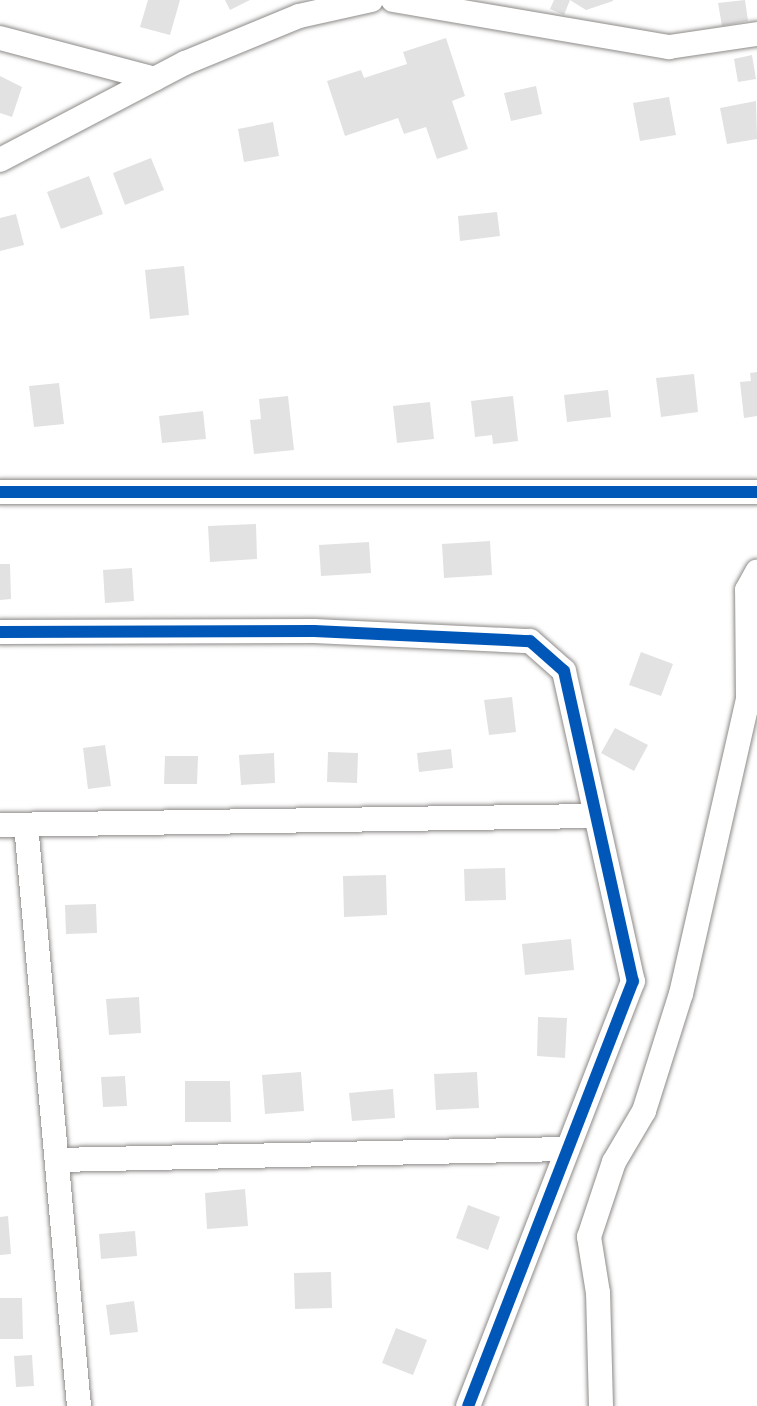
<!DOCTYPE html>
<html>
<head>
<meta charset="utf-8">
<style>
	body { margin:0 }
	#map { position:relative; width:757px; height:1406px; overflow:hidden; background:#fff; font-family:"Shantell Sans",sans-serif }
	div>[style] { position:absolute }
	[style*='--x'] { left:calc(var(--x)*1px); top:calc(var(--y)*1px); width:calc(var(--w)*1px); rotate:calc(var(--a)*1deg) }
	.building>* { inset:0; background:#e3e2e2 }
	.roads { filter:drop-shadow(0 0 2px #8e8b88) drop-shadow(0 0 2px #8e8b88) }
	.minor>* { height:24px; margin:-12px; padding:0 12px; transform-origin:12px; border-radius:12px; background:#fff }
	.cycleway>* { height:12px; margin:-6px; padding:0 6px; transform-origin:6px; border-radius:6px; background:#0057b8 }
	span { translate:-50% -50%; white-space:nowrap; text-align:center; line-height:1.15; -webkit-text-stroke:7px #fff; paint-order:stroke }
</style>
</head>
<body>
<div id="map">
	<div class="building">
		<div style="clip-path:polygon(148px 0,180px 0,170px 35px,140px 27px)"></div>
		<div style="clip-path:polygon(225px 0,250px 0,230px 10px)"></div>
		<div style="clip-path:polygon(554px 0,613px 0,613px 1px,586px 10px,570px 0,564px 15px,550px 9px)"></div>
		<div style="clip-path:polygon(745px 0,748px 21px,722px 26px,718px 3px)"></div>
		<div style="clip-path:polygon(446px 38px,465px 96px,452px 101px,468px 149px,437px 159px,426px 127px,404px 134px,398px 118px,345px 136px,327px 81px,361px 70px,364px 78px,407px 64px,403px 52px)"></div>
		<div style="clip-path:polygon(752px 55px,756px 79px,738px 82px,734px 59px)"></div>
		<div style="clip-path:polygon(0 76px,22px 87px,12px 117px,0 113px)"></div>
		<div style="clip-path:polygon(536px 86px,542px 114px,511px 121px,504px 93px)"></div>
		<div style="clip-path:polygon(669px 97px,676px 135px,640px 141px,633px 103px)"></div>
		<div style="clip-path:polygon(756px 101px,757px 139px,727px 144px,720px 108px)"></div>
		<div style="clip-path:polygon(273px 122px,279px 156px,244px 162px,238px 129px)"></div>
		<div style="clip-path:polygon(151px 158px,164px 190px,125px 205px,113px 173px)"></div>
		<div style="clip-path:polygon(89px 176px,103px 214px,61px 229px,47px 192px)"></div>
		<div style="clip-path:polygon(497px 212px,500px 236px,460px 241px,458px 216px)"></div>
		<div style="clip-path:polygon(16px 214px,24px 245px,0 251px,0 218px)"></div>
		<div style="clip-path:polygon(184px 266px,189px 315px,150px 319px,145px 270px)"></div>
		<div style="clip-path:polygon(757px 372px,757px 416px,744px 418px,740px 382px,751px 381px,750px 373px)"></div>
		<div style="clip-path:polygon(694px 374px,698px 412px,661px 417px,656px 378px)"></div>
		<div style="clip-path:polygon(59px 383px,64px 424px,34px 427px,29px 386px)"></div>
		<div style="clip-path:polygon(608px 390px,611px 417px,567px 422px,564px 395px)"></div>
		<div style="clip-path:polygon(288px 396px,294px 450px,254px 454px,250px 420px,261px 419px,259px 399px)"></div>
		<div style="clip-path:polygon(513px 396px,518px 441px,493px 444px,492px 435px,475px 437px,471px 401px)"></div>
		<div style="clip-path:polygon(430px 402px,434px 439px,397px 443px,393px 406px)"></div>
		<div style="clip-path:polygon(203px 411px,206px 439px,162px 443px,159px 416px)"></div>
		<div style="clip-path:polygon(256px 524px,257px 559px,210px 562px,208px 526px)"></div>
		<div style="clip-path:polygon(490px 541px,492px 575px,444px 578px,442px 544px)"></div>
		<div style="clip-path:polygon(369px 542px,371px 573px,321px 576px,319px 545px)"></div>
		<div style="clip-path:polygon(0 564px,10px 564px,11px 599px,0 600px)"></div>
		<div style="clip-path:polygon(132px 568px,134px 601px,105px 603px,103px 570px)"></div>
		<div style="clip-path:polygon(641px 652px,673px 664px,661px 696px,629px 685px)"></div>
		<div style="clip-path:polygon(512px 697px,516px 732px,489px 735px,484px 700px)"></div>
		<div style="clip-path:polygon(615px 728px,648px 745px,634px 771px,601px 753px)"></div>
		<div style="clip-path:polygon(105px 745px,111px 786px,88px 789px,83px 748px)"></div>
		<div style="clip-path:polygon(451px 749px,453px 768px,419px 772px,417px 753px)"></div>
		<div style="clip-path:polygon(328px 752px,358px 753px,357px 783px,327px 782px)"></div>
		<div style="clip-path:polygon(274px 753px,275px 783px,241px 785px,239px 755px)"></div>
		<div style="clip-path:polygon(165px 756px,198px 756px,197px 784px,164px 784px)"></div>
		<div style="clip-path:polygon(505px 868px,506px 900px,465px 901px,464px 869px)"></div>
		<div style="clip-path:polygon(386px 875px,387px 915px,344px 917px,343px 876px)"></div>
		<div style="clip-path:polygon(96px 904px,97px 933px,66px 934px,65px 905px)"></div>
		<div style="clip-path:polygon(571px 939px,574px 970px,525px 975px,522px 944px)"></div>
		<div style="clip-path:polygon(139px 997px,141px 1033px,109px 1035px,106px 999px)"></div>
		<div style="clip-path:polygon(538px 1017px,567px 1018px,565px 1058px,537px 1056px)"></div>
		<div style="clip-path:polygon(301px 1072px,304px 1111px,265px 1114px,262px 1075px)"></div>
		<div style="clip-path:polygon(477px 1072px,479px 1108px,436px 1110px,434px 1074px)"></div>
		<div style="clip-path:polygon(125px 1076px,127px 1106px,103px 1107px,101px 1077px)"></div>
		<div style="clip-path:polygon(185px 1081px,230px 1081px,231px 1122px,185px 1122px)"></div>
		<div style="clip-path:polygon(393px 1089px,395px 1118px,352px 1121px,349px 1093px)"></div>
		<div style="clip-path:polygon(245px 1189px,248px 1226px,207px 1229px,205px 1193px)"></div>
		<div style="clip-path:polygon(468px 1205px,500px 1217px,488px 1250px,456px 1238px)"></div>
		<div style="clip-path:polygon(8px 1216px,11px 1254px,0 1255px,0 1217px)"></div>
		<div style="clip-path:polygon(135px 1231px,137px 1256px,101px 1259px,99px 1234px)"></div>
		<div style="clip-path:polygon(331px 1272px,332px 1308px,295px 1309px,294px 1273px)"></div>
		<div style="clip-path:polygon(0 1298px,22px 1298px,23px 1339px,0 1339px)"></div>
		<div style="clip-path:polygon(134px 1301px,138px 1332px,110px 1335px,106px 1305px)"></div>
		<div style="clip-path:polygon(396px 1328px,427px 1340px,413px 1375px,382px 1363px)"></div>
		<div style="clip-path:polygon(32px 1355px,34px 1386px,16px 1387px,14px 1356px)"></div>
	</div>
	<div class="roads">
		<div class="minor">
			<div style="--x:393;--y:0;--w:280;--a:9.7"></div>
			<div style="--x:669;--y:47;--w:89;--a:-8.4"></div>
			<div style="--x:0;--y:38;--w:160;--a:14.8"></div>
			<div style="--x:0;--y:160;--w:209;--a:-27.7"></div>
			<div style="--x:185;--y:63;--w:123;--a:-22.4"></div>
			<div style="--x:299;--y:16;--w:74;--a:-12.5"></div>
			<div style="--x:0;--y:492;--w:757;--a:0"></div>
			<div style="--x:0;--y:632;--w:314;--a:-0.2"></div>
			<div style="--x:314;--y:631;--w:216;--a:2.7"></div>
			<div style="--x:530;--y:641;--w:45;--a:41.4"></div>
			<div style="--x:564;--y:671;--w:318;--a:77.5"></div>
			<div style="--x:633;--y:981;--w:456;--a:111.2"></div>
			<div style="--x:0;--y:825;--w:595;--a:-0.87"></div>
			<div style="--x:26;--y:825;--w:583;--a:84.79"></div>
			<div style="--x:57;--y:1160;--w:510;--a:-1.24"></div>
			<div style="--x:601;--y:1406;--w:113;--a:-91.5"></div>
			<div style="--x:598;--y:1293;--w:57;--a:-99.1"></div>
			<div style="--x:589;--y:1237;--w:79;--a:-71.6"></div>
			<div style="--x:614;--y:1162;--w:59;--a:-59.5"></div>
			<div style="--x:644;--y:1111;--w:123;--a:-72.5"></div>
			<div style="--x:681;--y:994;--w:303;--a:-77.2"></div>
			<div style="--x:748;--y:698;--w:108;--a:-90.5"></div>
			<div style="--x:747;--y:590;--w:21;--a:-61"></div>
		</div>
	</div>
	<div class="cycleway">
		<div style="--x:0;--y:492;--w:757;--a:0"></div>
		<div style="--x:0;--y:632;--w:314;--a:-0.2"></div>
		<div style="--x:314;--y:631;--w:216;--a:2.7"></div>
		<div style="--x:530;--y:641;--w:45;--a:41.4"></div>
		<div style="--x:564;--y:671;--w:318;--a:77.5"></div>
		<div style="--x:633;--y:981;--w:456;--a:111.2"></div>
	</div>
</div>
</body>
</html>
